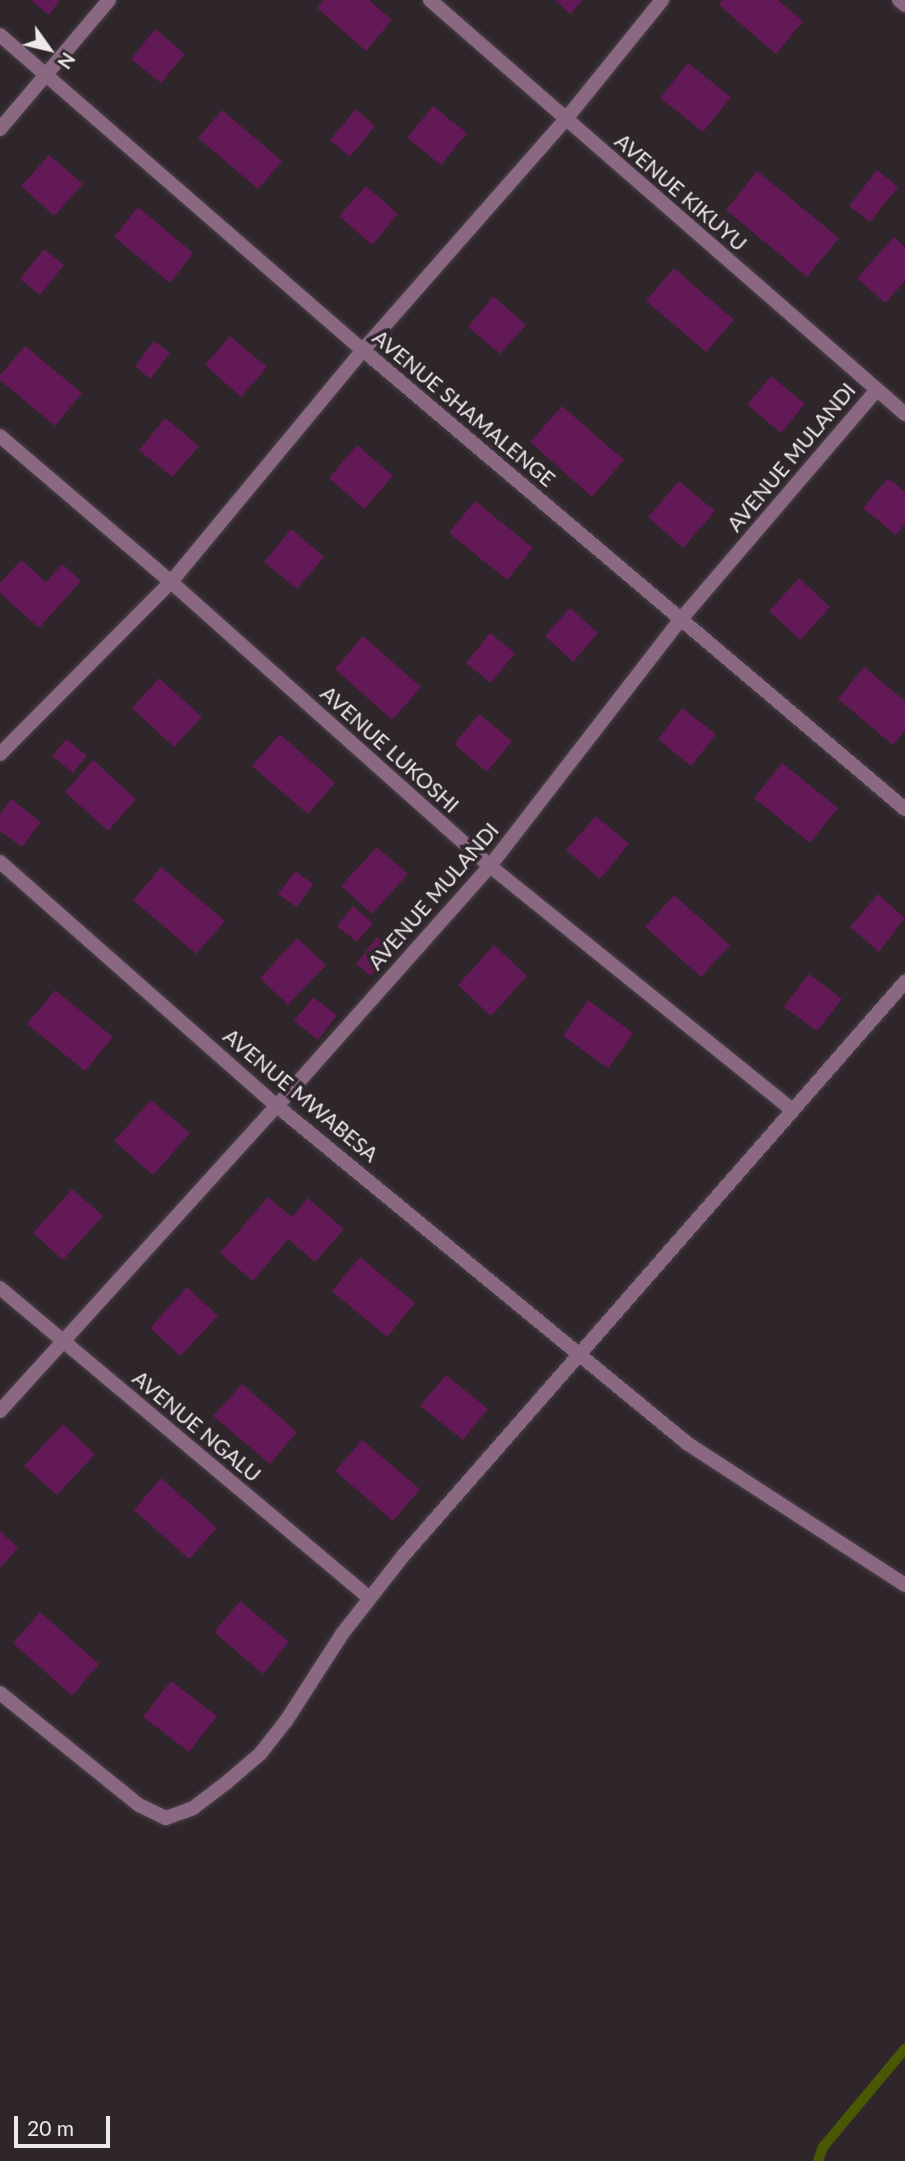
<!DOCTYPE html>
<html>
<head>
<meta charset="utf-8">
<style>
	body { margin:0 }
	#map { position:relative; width:905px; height:2161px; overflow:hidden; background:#2e262b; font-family:Lato,sans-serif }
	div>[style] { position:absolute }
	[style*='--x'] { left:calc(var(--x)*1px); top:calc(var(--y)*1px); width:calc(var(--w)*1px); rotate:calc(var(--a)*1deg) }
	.stream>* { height:10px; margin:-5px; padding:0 5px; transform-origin:5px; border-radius:5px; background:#4a5803 }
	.building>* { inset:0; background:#631955 }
	.roads { filter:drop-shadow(0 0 2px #494146) drop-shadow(0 0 2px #494146) }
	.minor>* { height:14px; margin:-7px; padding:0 7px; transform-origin:7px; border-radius:7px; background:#8b6882 }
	span { translate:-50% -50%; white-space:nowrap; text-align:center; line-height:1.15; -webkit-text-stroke:7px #2e262b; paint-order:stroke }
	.street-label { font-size:21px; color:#ede8eb }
	.north { position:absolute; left:14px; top:14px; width:70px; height:70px; -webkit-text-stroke:5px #2e262b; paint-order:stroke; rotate:124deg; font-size:19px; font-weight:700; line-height:28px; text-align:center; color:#ede8eb }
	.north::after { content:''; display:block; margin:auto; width:24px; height:32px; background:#ede8eb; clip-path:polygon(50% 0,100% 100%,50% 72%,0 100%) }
	.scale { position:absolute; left:14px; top:2116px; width:96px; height:32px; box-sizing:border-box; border:4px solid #ede8eb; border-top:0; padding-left:9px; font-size:21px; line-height:24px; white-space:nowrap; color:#ede8eb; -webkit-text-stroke:5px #2e262b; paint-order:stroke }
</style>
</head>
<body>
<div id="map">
	<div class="stream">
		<div style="--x:818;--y:2161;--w:15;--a:-70"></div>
		<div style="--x:823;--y:2147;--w:128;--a:-50.1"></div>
	</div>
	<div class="building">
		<div style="clip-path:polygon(30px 0,60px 0,49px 15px)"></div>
		<div style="clip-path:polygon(324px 0,369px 0,392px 20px,366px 51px,317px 8px)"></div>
		<div style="clip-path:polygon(555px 0,583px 0,570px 14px)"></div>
		<div style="clip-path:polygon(723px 0,778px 0,803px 21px,776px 54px,719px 5px)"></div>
		<div style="clip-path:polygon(155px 29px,185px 54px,161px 83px,131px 59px)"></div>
		<div style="clip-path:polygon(688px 63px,731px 97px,703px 132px,660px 98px)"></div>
		<div style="clip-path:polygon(433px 106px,467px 133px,441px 165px,407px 138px)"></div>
		<div style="clip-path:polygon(356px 109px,375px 126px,350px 157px,330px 140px)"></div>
		<div style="clip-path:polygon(222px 110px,282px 161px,258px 189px,198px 138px)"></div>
		<div style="clip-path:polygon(49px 155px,83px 184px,54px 216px,21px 186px)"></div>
		<div style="clip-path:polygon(877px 170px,898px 187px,870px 222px,849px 206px)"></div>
		<div style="clip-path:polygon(757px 171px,839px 238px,807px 277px,726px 210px)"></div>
		<div style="clip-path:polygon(366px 186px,398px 214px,372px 245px,339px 216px)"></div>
		<div style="clip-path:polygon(138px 207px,193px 253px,170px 283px,114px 237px)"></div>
		<div style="clip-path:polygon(894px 237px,905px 247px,905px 281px,885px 303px,857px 278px)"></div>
		<div style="clip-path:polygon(44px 249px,64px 265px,40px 295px,20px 279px)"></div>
		<div style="clip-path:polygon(674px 268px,734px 320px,706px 352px,646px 301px)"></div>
		<div style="clip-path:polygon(493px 296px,526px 325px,500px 354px,468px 327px)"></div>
		<div style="clip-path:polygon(230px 336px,267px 367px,241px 397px,205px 365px)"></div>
		<div style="clip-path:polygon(154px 341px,170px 353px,150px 379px,135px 366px)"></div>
		<div style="clip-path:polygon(25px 346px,82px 393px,55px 426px,0 380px,0 375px)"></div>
		<div style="clip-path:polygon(771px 376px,805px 404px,781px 433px,747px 405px)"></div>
		<div style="clip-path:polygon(562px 406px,624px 460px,592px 497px,530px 442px)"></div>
		<div style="clip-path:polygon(165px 418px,199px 446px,172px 477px,139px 450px)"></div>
		<div style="clip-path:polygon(357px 445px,393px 476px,364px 509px,329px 478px)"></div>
		<div style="clip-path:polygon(888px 478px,905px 492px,905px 524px,896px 535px,863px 508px)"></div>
		<div style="clip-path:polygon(679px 481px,715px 511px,683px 548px,648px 517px)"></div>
		<div style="clip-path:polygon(475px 501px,533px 548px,507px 580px,449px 533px)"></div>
		<div style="clip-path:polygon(291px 529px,324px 557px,297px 589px,264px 562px)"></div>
		<div style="clip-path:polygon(21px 560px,46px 582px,62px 564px,81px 581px,39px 628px,0 593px,0 583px)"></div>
		<div style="clip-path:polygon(799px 578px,830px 607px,800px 640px,769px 611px)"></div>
		<div style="clip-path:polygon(570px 608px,598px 633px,573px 662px,545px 636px)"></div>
		<div style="clip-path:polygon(490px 633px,515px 653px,491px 683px,466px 663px)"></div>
		<div style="clip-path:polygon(363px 636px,421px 687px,392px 720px,335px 669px)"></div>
		<div style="clip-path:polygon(864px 667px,905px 701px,905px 731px,893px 745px,838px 699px)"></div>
		<div style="clip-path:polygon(159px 678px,202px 717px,174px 747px,132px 708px)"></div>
		<div style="clip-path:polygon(682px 708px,716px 734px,691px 766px,658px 739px)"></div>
		<div style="clip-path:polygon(479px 714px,512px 741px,487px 772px,454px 744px)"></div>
		<div style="clip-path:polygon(280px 734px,335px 783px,308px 814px,252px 766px)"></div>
		<div style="clip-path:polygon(66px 739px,87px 756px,73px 773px,52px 756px)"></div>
		<div style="clip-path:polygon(93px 760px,136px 799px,108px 831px,65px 792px)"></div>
		<div style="clip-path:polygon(782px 763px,838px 808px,810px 843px,754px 798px)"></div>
		<div style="clip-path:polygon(11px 799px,41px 822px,22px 847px,0 831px,0 814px)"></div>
		<div style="clip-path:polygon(596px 816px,629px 844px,600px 879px,566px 850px)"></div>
		<div style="clip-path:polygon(377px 847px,408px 874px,372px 914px,341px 886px)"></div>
		<div style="clip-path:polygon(161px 867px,225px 921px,196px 954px,133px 900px)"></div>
		<div style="clip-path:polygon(295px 871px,313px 884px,297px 907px,278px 894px)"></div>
		<div style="clip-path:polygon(878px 894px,905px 918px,879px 952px,850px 927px)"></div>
		<div style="clip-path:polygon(674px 895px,730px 945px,701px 977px,645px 927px)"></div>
		<div style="clip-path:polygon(353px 906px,373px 923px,357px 942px,337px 926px)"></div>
		<div style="clip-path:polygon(377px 937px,393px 948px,371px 976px,356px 964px)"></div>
		<div style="clip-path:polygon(297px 938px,326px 965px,288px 1005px,260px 978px)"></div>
		<div style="clip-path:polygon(494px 945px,527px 976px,491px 1016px,458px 985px)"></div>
		<div style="clip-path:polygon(809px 974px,842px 999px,817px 1031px,784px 1007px)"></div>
		<div style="clip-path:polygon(55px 990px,113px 1037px,85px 1071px,27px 1024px)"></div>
		<div style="clip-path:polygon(313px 997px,337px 1015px,318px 1040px,294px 1021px)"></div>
		<div style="clip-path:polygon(588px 1000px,633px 1033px,608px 1068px,563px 1036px)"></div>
		<div style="clip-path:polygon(151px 1100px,190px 1133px,153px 1175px,114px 1141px)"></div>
		<div style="clip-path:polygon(72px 1189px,103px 1216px,63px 1260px,33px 1233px)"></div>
		<div style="clip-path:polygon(268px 1197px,292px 1217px,308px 1198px,344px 1229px,315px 1262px,288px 1239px,253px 1281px,220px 1253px)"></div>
		<div style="clip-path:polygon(360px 1257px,415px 1303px,387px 1337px,332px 1291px)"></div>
		<div style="clip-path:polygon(187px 1287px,218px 1316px,180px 1356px,150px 1328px)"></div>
		<div style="clip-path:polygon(446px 1375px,488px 1409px,463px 1440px,420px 1406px)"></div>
		<div style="clip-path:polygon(242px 1384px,297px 1432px,270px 1464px,213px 1416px)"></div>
		<div style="clip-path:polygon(63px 1424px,95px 1454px,57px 1495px,24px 1466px)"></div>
		<div style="clip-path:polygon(362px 1440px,420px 1489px,393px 1521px,335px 1471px)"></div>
		<div style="clip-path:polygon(161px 1478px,217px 1528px,189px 1559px,134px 1510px)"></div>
		<div style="clip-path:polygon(0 1531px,18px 1548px,0 1568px)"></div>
		<div style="clip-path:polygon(240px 1601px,289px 1642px,263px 1674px,214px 1632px)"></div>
		<div style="clip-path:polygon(40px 1612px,99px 1664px,72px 1696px,13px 1643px)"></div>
		<div style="clip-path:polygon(171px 1681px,217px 1716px,189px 1752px,143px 1717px)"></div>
	</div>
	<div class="roads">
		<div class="minor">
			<div style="--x:430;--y:0;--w:630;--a:41.07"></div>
			<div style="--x:899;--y:0;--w:8;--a:40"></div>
			<div style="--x:0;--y:35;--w:481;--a:41"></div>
			<div style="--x:363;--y:350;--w:710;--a:40.26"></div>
			<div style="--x:0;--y:129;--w:169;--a:-49.8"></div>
			<div style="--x:0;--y:436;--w:225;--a:40.5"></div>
			<div style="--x:171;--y:582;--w:427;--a:41.7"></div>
			<div style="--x:490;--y:866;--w:388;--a:38.9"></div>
			<div style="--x:0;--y:754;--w:243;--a:-45.2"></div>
			<div style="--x:171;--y:582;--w:301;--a:-50.4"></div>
			<div style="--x:363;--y:350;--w:308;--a:-48.7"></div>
			<div style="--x:566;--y:119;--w:153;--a:-51.1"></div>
			<div style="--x:0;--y:862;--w:369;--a:41.4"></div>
			<div style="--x:277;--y:1106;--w:532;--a:39.43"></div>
			<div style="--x:688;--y:1444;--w:259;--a:33"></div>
			<div style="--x:0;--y:1288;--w:481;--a:40"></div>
			<div style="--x:0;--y:1411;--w:412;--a:-47.8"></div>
			<div style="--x:277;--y:1106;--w:321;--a:-48.4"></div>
			<div style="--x:490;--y:866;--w:314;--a:-52.3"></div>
			<div style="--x:682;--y:618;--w:299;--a:-49.5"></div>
			<div style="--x:0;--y:1693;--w:179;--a:38.9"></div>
			<div style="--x:139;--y:1805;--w:30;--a:26"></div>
			<div style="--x:166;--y:1818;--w:29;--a:-20"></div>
			<div style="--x:193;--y:1808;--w:41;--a:-37.1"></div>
			<div style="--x:226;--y:1783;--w:45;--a:-40.5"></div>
			<div style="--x:260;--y:1754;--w:42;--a:-51.8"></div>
			<div style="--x:286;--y:1721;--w:103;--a:-57.2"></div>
			<div style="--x:342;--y:1634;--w:99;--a:-52"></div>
			<div style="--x:403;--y:1556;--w:763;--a:-48.83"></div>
		</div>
	</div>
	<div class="street-label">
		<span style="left:681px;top:192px;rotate:41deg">AVENUE KIKUYU</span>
		<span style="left:464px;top:408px;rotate:40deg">AVENUE SHAMALENGE</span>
		<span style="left:791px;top:457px;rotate:-50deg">AVENUE MULANDI</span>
		<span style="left:390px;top:749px;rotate:42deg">AVENUE LUKOSHI</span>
		<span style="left:433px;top:896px;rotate:-49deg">AVENUE MULANDI</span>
		<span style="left:301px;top:1095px;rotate:40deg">AVENUE MWABESA</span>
		<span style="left:197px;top:1426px;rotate:40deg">AVENUE NGALU</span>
	</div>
	<div class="north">N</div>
	<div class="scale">20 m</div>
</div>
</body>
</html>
